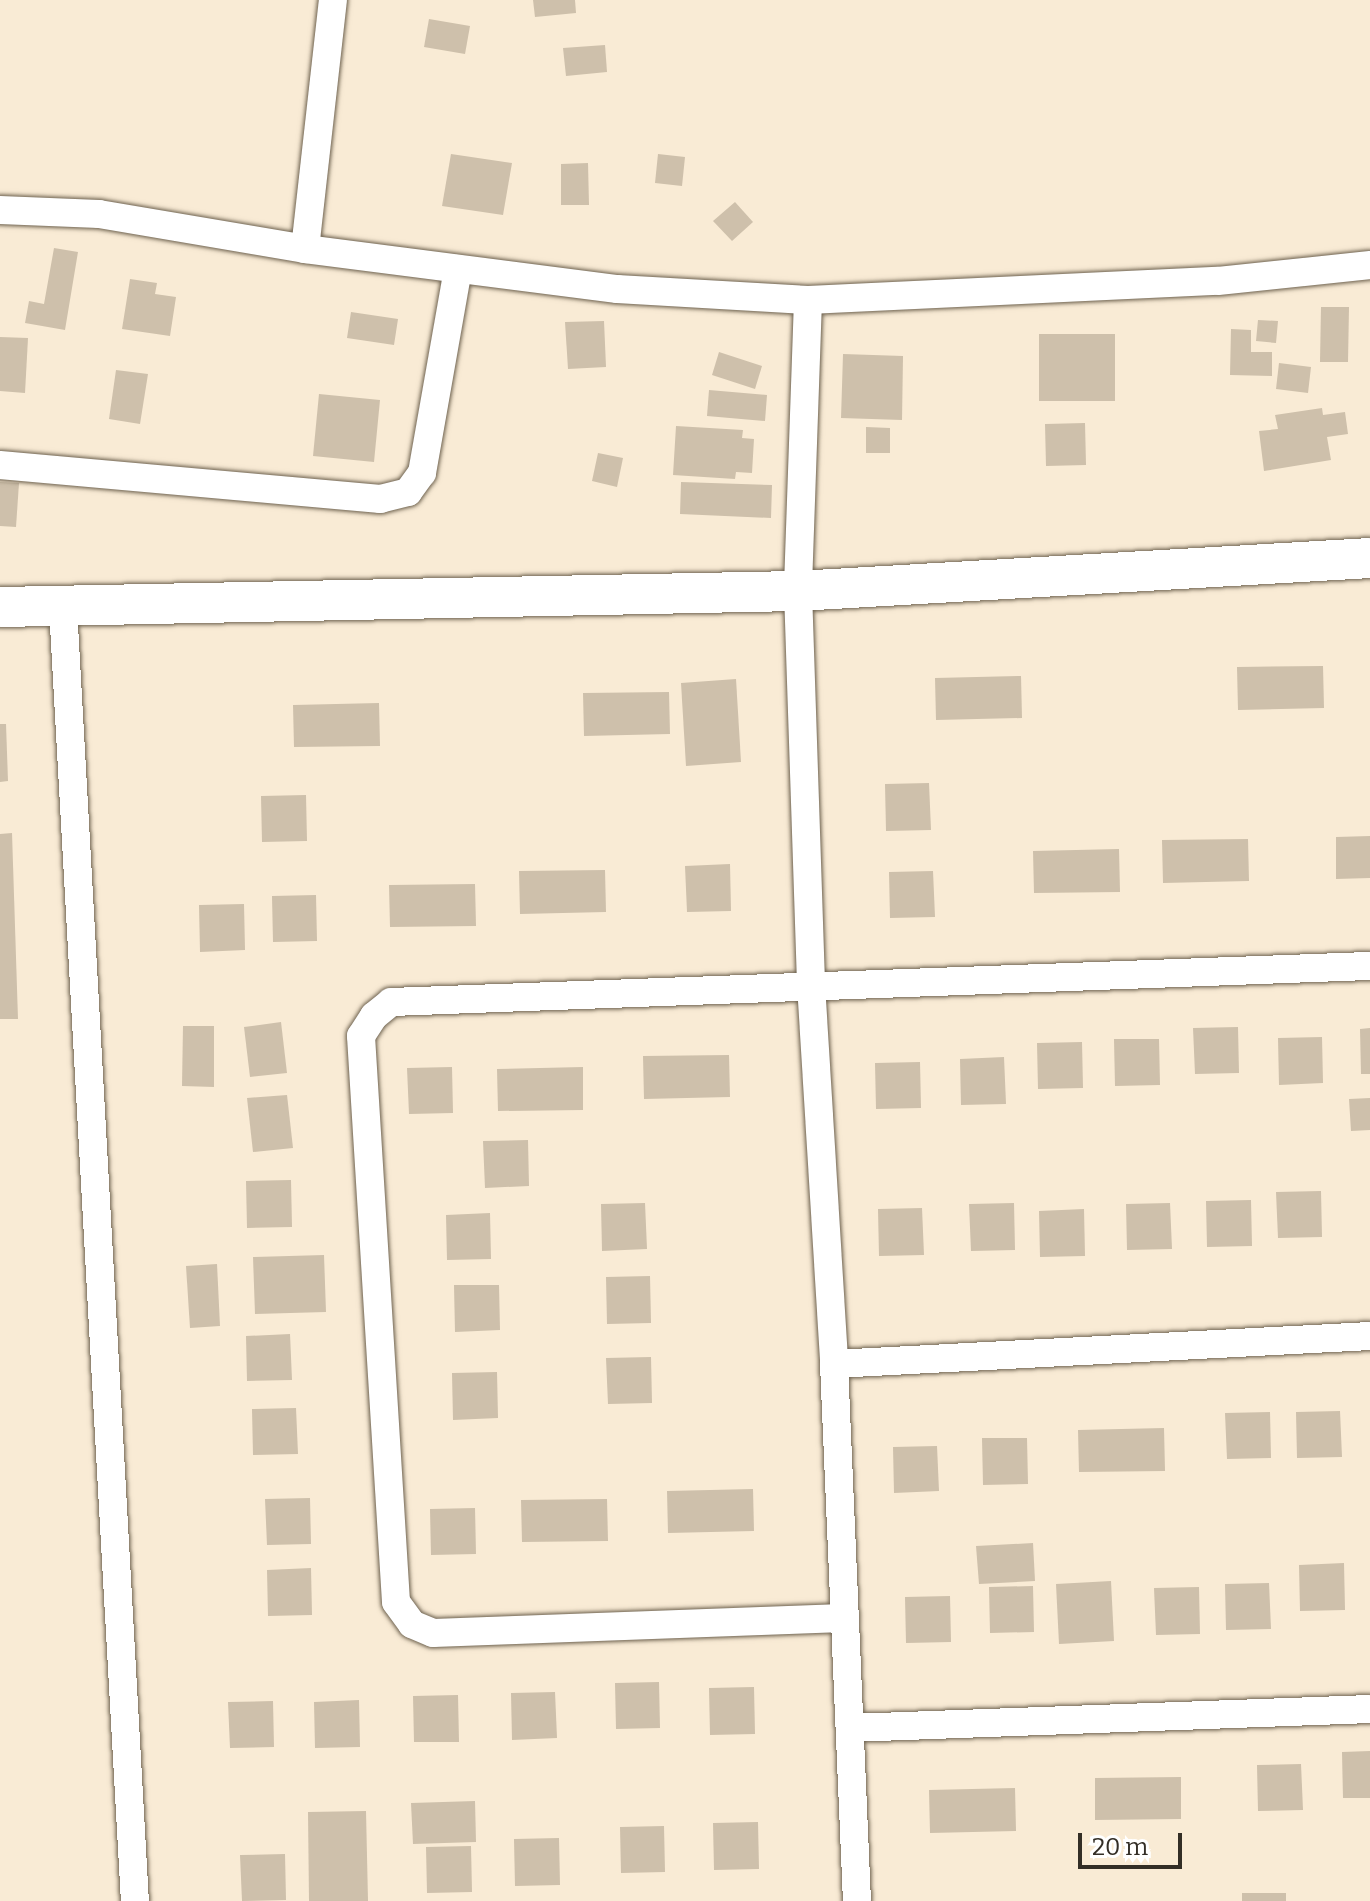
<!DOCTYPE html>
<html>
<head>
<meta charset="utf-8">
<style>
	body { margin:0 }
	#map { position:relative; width:1370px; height:1901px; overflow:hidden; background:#f9ebd5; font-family:Bitter,serif }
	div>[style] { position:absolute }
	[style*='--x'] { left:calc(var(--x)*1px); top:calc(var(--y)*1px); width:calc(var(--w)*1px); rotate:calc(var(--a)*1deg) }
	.building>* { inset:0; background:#cec0ab }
	.roads { filter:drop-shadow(0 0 2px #6e624f) drop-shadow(0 0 2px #6e624f) }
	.street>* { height:28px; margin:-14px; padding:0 14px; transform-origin:14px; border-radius:14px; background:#fff }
	.secondary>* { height:40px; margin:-20px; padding:0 20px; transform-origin:20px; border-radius:20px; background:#fff }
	span { translate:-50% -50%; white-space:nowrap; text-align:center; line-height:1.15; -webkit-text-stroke:6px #fff; paint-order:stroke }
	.scale { position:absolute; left:1078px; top:1833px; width:104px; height:36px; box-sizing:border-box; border:4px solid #332e26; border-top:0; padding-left:10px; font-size:24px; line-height:28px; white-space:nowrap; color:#332e26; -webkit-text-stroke:6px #fff; paint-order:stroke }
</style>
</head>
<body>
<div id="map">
	<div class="building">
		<div style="clip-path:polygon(533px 0,575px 0,576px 13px,535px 17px)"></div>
		<div style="clip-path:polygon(429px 19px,470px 26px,465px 54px,424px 47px)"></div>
		<div style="clip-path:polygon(605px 45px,607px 72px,566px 76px,563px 48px)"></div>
		<div style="clip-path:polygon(451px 154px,512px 163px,503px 215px,442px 206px)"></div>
		<div style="clip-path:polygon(658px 154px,685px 157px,682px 186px,655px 183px)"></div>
		<div style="clip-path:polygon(588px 163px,589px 205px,561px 205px,561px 164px)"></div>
		<div style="clip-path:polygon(735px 202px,753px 222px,732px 241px,713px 221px)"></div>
		<div style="clip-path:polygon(54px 248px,78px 252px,65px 330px,25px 323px,29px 301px,44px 304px)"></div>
		<div style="clip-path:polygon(130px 279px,157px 283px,155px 294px,176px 297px,170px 336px,122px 329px)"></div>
		<div style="clip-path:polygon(1321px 307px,1349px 307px,1348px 362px,1320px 362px)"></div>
		<div style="clip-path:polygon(351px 312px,398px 319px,394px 345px,347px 338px)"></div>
		<div style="clip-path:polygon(1258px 320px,1278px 321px,1276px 343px,1256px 341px)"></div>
		<div style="clip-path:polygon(604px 321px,606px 367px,568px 369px,565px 322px)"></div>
		<div style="clip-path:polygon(1231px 329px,1251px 330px,1251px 352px,1272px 352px,1272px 376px,1230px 375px)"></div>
		<div style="clip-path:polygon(1039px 334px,1115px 334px,1115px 401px,1039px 401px)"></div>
		<div style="clip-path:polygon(0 337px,28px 338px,25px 393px,0 391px)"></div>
		<div style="clip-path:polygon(719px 352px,762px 366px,755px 389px,712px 375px)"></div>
		<div style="clip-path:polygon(843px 354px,903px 356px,902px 420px,841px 418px)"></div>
		<div style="clip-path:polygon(1279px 363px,1311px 367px,1308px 393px,1276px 389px)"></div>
		<div style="clip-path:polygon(116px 370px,148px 374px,140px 424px,109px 419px)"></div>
		<div style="clip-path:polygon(709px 390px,767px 395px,765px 421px,707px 416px)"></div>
		<div style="clip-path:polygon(319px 394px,380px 400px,374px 462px,313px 456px)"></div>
		<div style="clip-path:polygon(1322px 408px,1323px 415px,1345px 412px,1348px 434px,1327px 437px,1331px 460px,1264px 471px,1259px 431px,1278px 429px,1275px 415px)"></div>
		<div style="clip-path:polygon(1085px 423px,1086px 465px,1046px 466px,1045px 424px)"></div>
		<div style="clip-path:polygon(676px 426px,743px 430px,742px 438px,754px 439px,752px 473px,736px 472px,735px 479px,673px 475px)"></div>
		<div style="clip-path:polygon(866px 427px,890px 428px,890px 453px,866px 453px)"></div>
		<div style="clip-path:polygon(598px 453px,623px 458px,617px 487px,592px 481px)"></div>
		<div style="clip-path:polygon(0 482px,19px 483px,16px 527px,0 526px)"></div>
		<div style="clip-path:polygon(681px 482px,772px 485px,771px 518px,680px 514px)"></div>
		<div style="clip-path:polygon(1323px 666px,1324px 708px,1238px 710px,1237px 667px)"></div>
		<div style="clip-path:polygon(1021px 676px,1022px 718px,936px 720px,935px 678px)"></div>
		<div style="clip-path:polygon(736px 679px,741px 762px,686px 766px,681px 683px)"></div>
		<div style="clip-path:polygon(669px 692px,670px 734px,584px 736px,583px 693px)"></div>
		<div style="clip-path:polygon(379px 703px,380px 746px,294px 747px,293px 705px)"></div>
		<div style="clip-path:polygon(0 724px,6px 724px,8px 781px,0 782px)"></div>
		<div style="clip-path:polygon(929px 783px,931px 830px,886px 831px,885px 784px)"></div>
		<div style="clip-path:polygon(306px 795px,307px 841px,262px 842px,261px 796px)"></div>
		<div style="clip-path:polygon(12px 833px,18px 1019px,0 1019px,0 834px)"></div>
		<div style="clip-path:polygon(1370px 836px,1370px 878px,1336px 879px,1336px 837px)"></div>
		<div style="clip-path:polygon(1248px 839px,1249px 881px,1163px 883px,1162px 840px)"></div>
		<div style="clip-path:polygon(1119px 849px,1120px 892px,1034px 893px,1033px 851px)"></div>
		<div style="clip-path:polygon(730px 864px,731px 911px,687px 912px,685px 866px)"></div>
		<div style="clip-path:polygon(605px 870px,606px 912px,520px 914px,519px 871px)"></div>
		<div style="clip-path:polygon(933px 871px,935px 917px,890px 918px,889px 872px)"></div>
		<div style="clip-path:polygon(475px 884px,476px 926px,390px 927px,389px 885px)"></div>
		<div style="clip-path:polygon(316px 895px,317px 941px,273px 942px,272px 896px)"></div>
		<div style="clip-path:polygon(244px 904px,245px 950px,200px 952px,199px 905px)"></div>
		<div style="clip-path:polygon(281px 1022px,287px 1073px,250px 1077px,244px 1027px)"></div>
		<div style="clip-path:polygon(183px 1026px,214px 1026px,214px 1087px,182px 1086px)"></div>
		<div style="clip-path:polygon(1238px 1027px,1239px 1073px,1195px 1074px,1193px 1028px)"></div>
		<div style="clip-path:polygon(1370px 1028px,1370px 1074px,1361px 1074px,1360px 1029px)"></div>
		<div style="clip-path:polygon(1322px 1037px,1323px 1083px,1279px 1085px,1278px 1038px)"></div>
		<div style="clip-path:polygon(1114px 1039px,1159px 1039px,1160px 1085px,1115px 1086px)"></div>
		<div style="clip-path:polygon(1082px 1042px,1083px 1088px,1038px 1089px,1037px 1043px)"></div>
		<div style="clip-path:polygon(729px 1055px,730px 1097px,644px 1099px,643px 1056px)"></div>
		<div style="clip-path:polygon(1004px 1057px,1006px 1104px,961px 1105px,960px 1059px)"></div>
		<div style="clip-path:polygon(920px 1062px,921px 1108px,876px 1109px,875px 1063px)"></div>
		<div style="clip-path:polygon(452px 1067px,453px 1113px,409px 1114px,407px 1068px)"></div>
		<div style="clip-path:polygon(583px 1067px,583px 1110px,498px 1111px,497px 1069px)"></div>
		<div style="clip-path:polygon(287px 1095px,293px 1148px,253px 1152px,247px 1098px)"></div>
		<div style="clip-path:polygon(1370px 1098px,1370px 1130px,1351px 1131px,1349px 1099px)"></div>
		<div style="clip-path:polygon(528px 1140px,529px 1186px,485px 1188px,483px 1141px)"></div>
		<div style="clip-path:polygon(291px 1180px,292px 1227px,247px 1228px,246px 1181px)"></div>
		<div style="clip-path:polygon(1321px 1191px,1322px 1237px,1278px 1238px,1276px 1192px)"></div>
		<div style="clip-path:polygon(1251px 1200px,1252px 1246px,1207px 1247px,1206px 1201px)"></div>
		<div style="clip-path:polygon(645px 1203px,647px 1249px,602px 1251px,601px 1204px)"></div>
		<div style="clip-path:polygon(1014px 1203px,1015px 1250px,971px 1251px,969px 1204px)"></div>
		<div style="clip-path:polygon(1170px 1203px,1172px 1249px,1127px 1250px,1126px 1204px)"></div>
		<div style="clip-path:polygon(922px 1208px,924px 1255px,879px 1256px,878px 1209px)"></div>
		<div style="clip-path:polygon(1084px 1209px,1085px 1256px,1040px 1257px,1039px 1211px)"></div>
		<div style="clip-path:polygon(490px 1213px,491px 1259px,447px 1260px,446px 1215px)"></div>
		<div style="clip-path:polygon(324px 1255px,326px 1312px,255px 1314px,253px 1257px)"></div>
		<div style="clip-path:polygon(217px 1264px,220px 1326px,190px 1328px,186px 1266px)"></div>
		<div style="clip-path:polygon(650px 1276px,651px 1323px,607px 1324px,606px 1277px)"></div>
		<div style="clip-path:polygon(454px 1285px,499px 1285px,500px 1330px,455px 1332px)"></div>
		<div style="clip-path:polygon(290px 1334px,292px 1380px,247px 1381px,246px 1336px)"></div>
		<div style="clip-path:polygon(651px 1357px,652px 1403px,608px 1404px,606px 1358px)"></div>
		<div style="clip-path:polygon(497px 1372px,498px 1418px,453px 1420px,452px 1373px)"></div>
		<div style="clip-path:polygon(296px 1408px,298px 1454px,253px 1455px,252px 1409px)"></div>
		<div style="clip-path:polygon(1340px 1411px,1342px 1457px,1297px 1458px,1296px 1412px)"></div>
		<div style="clip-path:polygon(1270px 1412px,1271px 1458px,1227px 1459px,1225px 1413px)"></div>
		<div style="clip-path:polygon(1164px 1428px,1165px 1471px,1079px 1472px,1078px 1430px)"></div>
		<div style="clip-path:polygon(982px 1438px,1027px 1438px,1028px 1484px,983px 1485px)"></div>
		<div style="clip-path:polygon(937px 1446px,939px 1491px,894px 1493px,893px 1447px)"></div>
		<div style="clip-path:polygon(753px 1489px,754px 1531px,668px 1533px,667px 1491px)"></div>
		<div style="clip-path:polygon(310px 1498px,311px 1544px,267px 1545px,265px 1499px)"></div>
		<div style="clip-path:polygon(607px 1499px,608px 1541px,522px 1542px,521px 1500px)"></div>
		<div style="clip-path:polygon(475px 1508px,476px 1554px,431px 1555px,430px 1509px)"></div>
		<div style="clip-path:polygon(1033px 1543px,1035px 1581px,979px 1584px,976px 1546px)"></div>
		<div style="clip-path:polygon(1344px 1563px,1345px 1610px,1300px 1611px,1299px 1565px)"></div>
		<div style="clip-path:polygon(311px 1568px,312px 1615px,268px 1616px,267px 1570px)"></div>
		<div style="clip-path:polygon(1111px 1581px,1114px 1641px,1059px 1644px,1056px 1584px)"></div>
		<div style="clip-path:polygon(1269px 1583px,1271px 1629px,1226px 1630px,1225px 1584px)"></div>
		<div style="clip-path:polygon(1033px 1586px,1034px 1632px,990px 1633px,989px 1587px)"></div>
		<div style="clip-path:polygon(1199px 1587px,1200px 1634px,1156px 1635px,1154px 1588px)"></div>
		<div style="clip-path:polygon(950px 1596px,951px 1642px,906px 1643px,905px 1597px)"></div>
		<div style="clip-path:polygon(659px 1682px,660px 1728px,616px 1729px,615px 1683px)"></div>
		<div style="clip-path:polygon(754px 1687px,755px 1734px,710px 1735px,709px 1688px)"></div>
		<div style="clip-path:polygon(555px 1692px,557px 1738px,512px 1740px,511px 1693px)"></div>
		<div style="clip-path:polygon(458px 1695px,459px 1742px,414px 1742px,413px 1696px)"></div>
		<div style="clip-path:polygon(359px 1700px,360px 1747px,315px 1748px,314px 1702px)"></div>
		<div style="clip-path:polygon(273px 1701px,274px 1747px,230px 1748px,228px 1702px)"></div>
		<div style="clip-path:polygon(1370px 1751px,1370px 1798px,1343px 1798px,1342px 1752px)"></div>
		<div style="clip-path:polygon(1301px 1764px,1303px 1810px,1258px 1811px,1257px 1765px)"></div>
		<div style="clip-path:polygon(1181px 1777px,1181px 1819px,1095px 1820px,1095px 1778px)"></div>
		<div style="clip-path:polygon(1015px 1788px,1016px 1831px,930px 1833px,929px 1790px)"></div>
		<div style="clip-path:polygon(475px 1801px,476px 1842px,413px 1844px,411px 1803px)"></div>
		<div style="clip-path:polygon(366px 1811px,368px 1901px,309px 1901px,308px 1812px)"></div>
		<div style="clip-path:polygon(758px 1822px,759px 1869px,714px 1870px,713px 1823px)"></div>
		<div style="clip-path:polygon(664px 1826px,665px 1872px,621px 1873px,620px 1827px)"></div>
		<div style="clip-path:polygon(559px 1838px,560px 1885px,515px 1886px,514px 1839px)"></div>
		<div style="clip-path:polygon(471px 1846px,472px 1892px,427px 1893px,426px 1847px)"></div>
		<div style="clip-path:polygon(285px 1854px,286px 1900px,242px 1901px,240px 1855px)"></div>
		<div style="clip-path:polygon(1242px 1893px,1286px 1893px,1286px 1901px,1242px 1901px)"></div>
	</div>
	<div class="roads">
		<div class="street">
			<div style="--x:0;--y:210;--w:99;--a:2.3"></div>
			<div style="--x:99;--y:214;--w:209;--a:9.6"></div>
			<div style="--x:305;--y:249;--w:315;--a:7.3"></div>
			<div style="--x:617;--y:289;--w:191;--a:3.3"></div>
			<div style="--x:808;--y:300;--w:410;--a:-2.7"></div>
			<div style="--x:1218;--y:281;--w:153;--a:-6"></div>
			<div style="--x:305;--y:249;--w:251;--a:-83.6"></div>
			<div style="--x:808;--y:300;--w:291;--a:92"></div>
			<div style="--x:798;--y:591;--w:393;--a:88.1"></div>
			<div style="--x:811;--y:984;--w:381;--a:86.5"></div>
			<div style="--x:834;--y:1364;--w:537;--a:87.55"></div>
			<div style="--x:0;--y:465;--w:382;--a:5.1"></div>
			<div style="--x:380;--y:499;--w:29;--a:-14"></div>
			<div style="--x:408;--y:492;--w:24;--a:-54"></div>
			<div style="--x:422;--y:473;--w:207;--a:-80"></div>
			<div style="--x:63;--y:607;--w:1296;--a:86.82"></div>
			<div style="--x:834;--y:1364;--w:537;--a:-2.99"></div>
			<div style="--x:843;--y:1618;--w:410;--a:177.9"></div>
			<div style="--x:433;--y:1633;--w:23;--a:-157"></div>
			<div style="--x:412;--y:1624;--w:27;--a:-126"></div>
			<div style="--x:396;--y:1602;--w:567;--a:-93.54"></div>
			<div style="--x:361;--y:1036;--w:24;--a:-57"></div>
			<div style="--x:374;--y:1016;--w:22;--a:-39"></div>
			<div style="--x:391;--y:1002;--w:980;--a:-2.11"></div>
			<div style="--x:850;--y:1728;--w:520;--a:-2.09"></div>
		</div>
		<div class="secondary">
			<div style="--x:0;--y:607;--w:798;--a:-1.15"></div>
			<div style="--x:798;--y:591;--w:573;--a:-3.3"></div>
		</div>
	</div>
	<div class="scale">20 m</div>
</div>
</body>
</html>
